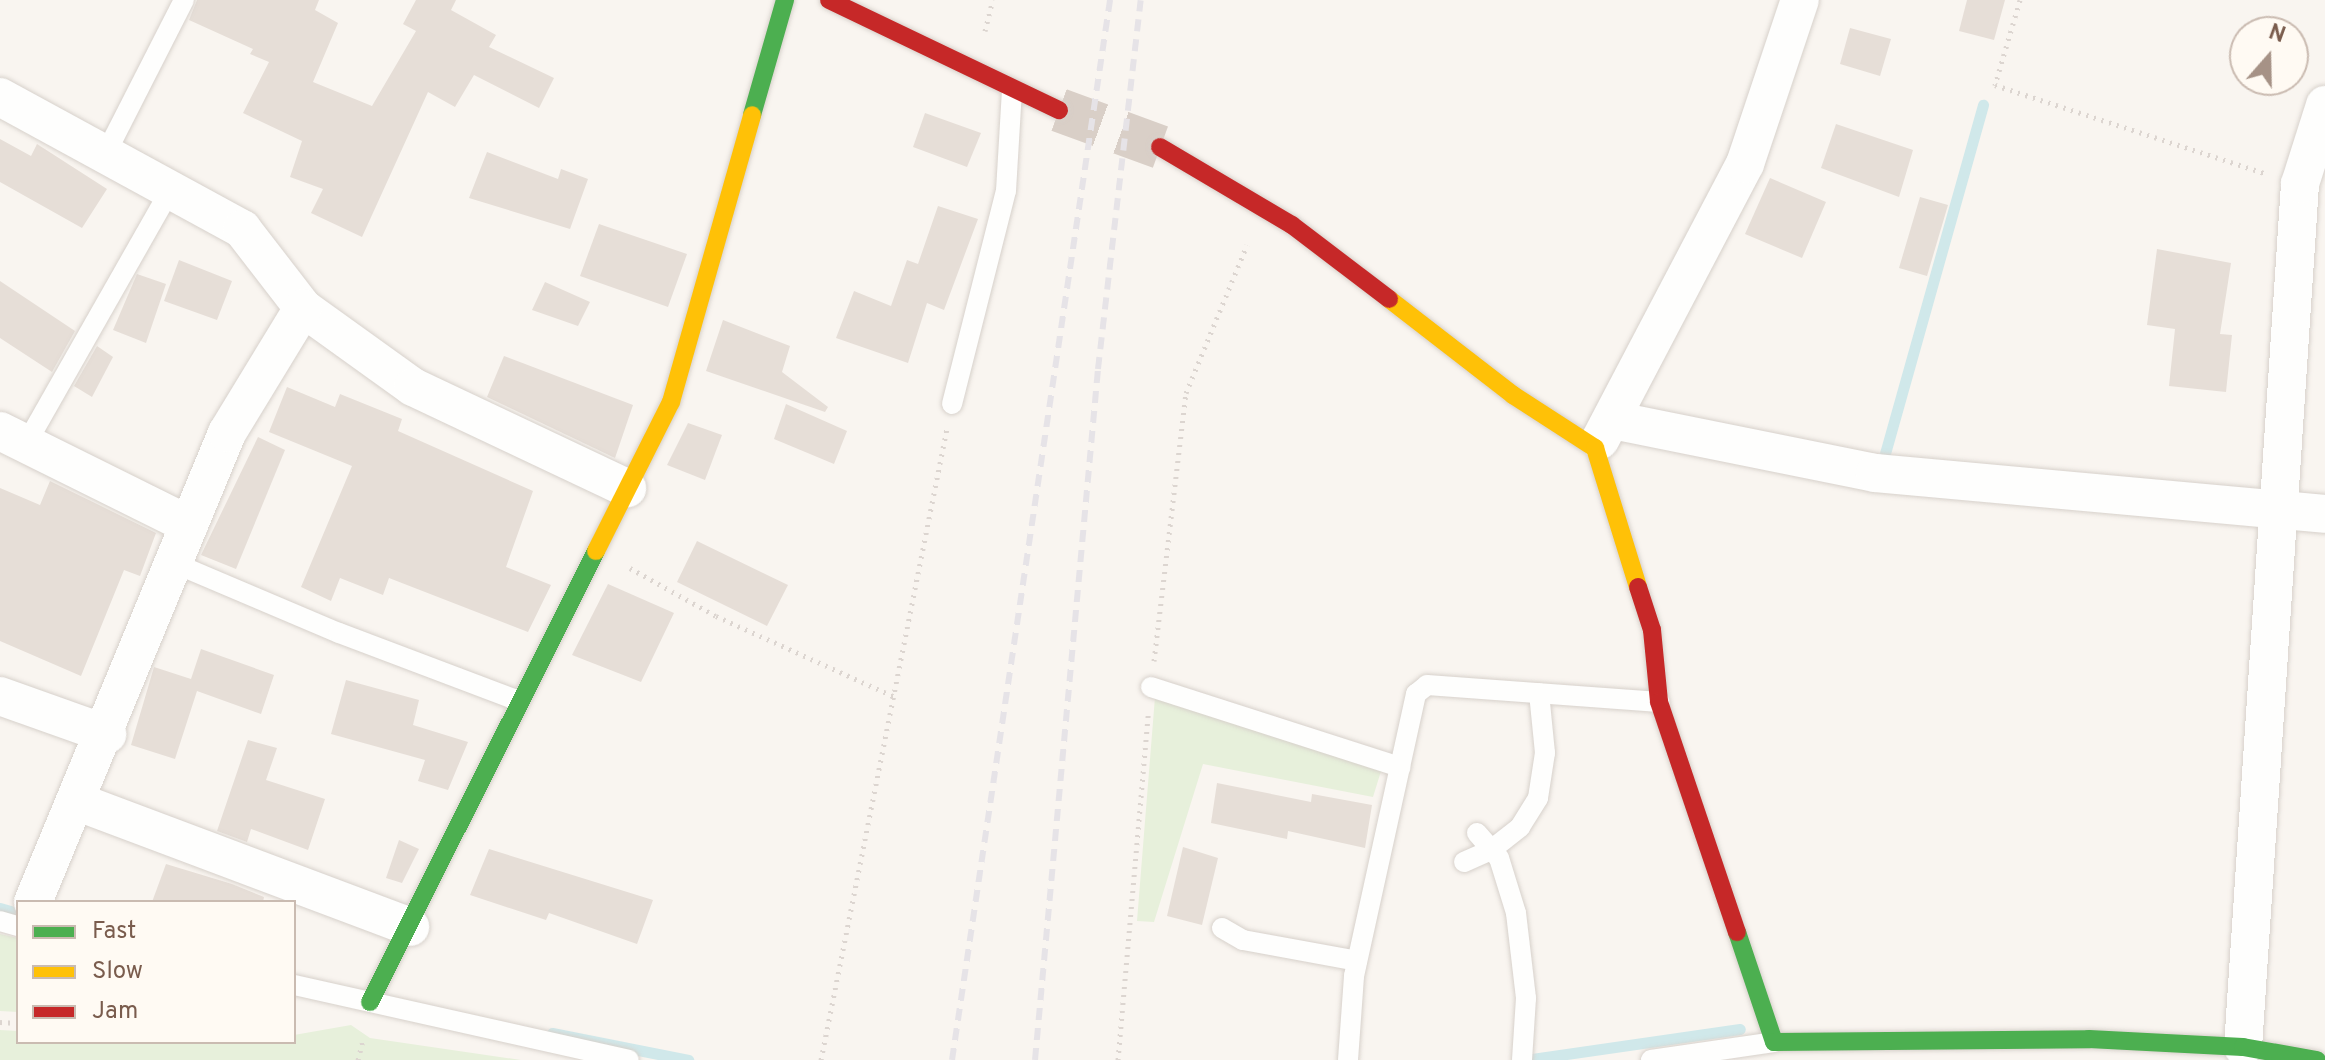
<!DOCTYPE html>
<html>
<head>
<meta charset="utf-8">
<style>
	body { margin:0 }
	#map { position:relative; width:2325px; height:1060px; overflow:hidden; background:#f9f5f0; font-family:Overpass,sans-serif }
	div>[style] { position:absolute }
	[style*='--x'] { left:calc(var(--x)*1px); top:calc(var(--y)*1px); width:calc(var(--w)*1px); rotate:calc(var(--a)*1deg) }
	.green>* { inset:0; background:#e7f0db }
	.stream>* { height:11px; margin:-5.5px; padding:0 5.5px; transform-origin:5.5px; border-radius:5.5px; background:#d0e8ea }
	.building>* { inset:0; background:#e6ded7 }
	.secondary-tunnel>* { height:44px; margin-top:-22px; transform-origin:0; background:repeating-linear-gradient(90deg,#d9cfc7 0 44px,transparent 0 66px) }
	.path>* { height:5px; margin-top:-2.5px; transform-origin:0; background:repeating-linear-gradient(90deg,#dcd5d0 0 2px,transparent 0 8px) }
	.roads { filter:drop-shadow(0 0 2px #d7d1cb) drop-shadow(0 0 2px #d7d1cb) }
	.lane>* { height:20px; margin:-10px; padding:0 10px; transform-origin:10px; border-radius:10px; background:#fefefd }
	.street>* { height:38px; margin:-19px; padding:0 19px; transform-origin:19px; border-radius:19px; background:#fefefd }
	.fast>* { height:18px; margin:-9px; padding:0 9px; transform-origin:9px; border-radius:9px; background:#4caf50 }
	.slow>* { height:18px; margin:-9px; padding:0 9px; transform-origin:9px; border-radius:9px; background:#ffc107 }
	.jam>* { height:18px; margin:-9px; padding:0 9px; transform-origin:9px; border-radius:9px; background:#c62828 }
	.rail>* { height:6px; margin-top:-3px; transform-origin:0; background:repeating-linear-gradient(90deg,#e6e3e7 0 12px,transparent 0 20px) }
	span { translate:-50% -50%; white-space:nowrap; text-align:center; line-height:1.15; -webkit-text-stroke:8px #fffaf3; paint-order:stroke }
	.legend { position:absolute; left:16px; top:900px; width:280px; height:144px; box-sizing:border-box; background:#fffaf3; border:2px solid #cabbb1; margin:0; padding:10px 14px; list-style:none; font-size:24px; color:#7a5c4d }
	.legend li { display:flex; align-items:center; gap:16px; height:40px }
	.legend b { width:40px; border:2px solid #cabbb1 }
	.north { position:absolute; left:2229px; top:16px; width:80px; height:80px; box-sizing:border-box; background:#fffaf3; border:2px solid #cabbb1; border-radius:50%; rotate:20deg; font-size:22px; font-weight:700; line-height:32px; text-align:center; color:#7a5c4d }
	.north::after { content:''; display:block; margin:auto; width:28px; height:36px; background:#a69286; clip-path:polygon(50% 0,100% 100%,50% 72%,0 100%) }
</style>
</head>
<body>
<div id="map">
	<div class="green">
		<div style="clip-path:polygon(1155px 697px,1382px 768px,1373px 797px,1203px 764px,1154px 922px,1137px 921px)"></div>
		<div style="clip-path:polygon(0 934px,18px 938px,18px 1012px,0 1011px)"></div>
		<div style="clip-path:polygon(351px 1025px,370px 1038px,521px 1060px,0 1060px,0 1030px,18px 1031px,18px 1042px,294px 1042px,294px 1035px)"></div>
	</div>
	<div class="stream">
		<div style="--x:1884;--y:457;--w:366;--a:-74.3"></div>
		<div style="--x:0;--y:908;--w:19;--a:16"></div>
		<div style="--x:552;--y:1033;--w:139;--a:11.2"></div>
		<div style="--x:1525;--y:1060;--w:217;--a:-8.2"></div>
	</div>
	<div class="building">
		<div style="clip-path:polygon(197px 0,319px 0,315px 10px,338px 23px,313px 82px,372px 106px,416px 31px,403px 24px,416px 0,456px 0,451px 10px,496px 35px,489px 47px,554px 78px,539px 108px,474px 75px,455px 107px,428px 92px,362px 237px,311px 213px,323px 189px,290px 177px,302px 141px,243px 113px,269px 62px,250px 54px,253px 49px,189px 20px)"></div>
		<div style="clip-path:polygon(1967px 0,2005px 0,1994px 40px,1959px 31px)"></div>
		<div style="clip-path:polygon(1850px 28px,1891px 39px,1880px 76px,1840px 64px)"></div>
		<div style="clip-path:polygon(925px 113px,981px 133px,967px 167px,913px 147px)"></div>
		<div style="clip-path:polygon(1836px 124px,1913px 150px,1899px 197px,1821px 168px)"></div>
		<div style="clip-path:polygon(0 139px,31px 156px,37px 144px,107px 189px,82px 228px,0 182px)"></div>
		<div style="clip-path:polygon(487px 152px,558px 179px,561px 169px,588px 179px,570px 229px,469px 198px)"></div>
		<div style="clip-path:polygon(1770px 178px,1826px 202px,1802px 258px,1745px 234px)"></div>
		<div style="clip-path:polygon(1920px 197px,1948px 205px,1927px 276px,1899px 268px)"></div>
		<div style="clip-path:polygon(938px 206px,978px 219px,944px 310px,927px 303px,908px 363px,836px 338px,854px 291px,891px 306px,907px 260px,918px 264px)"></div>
		<div style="clip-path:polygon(599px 224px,687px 254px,668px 307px,580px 276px)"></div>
		<div style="clip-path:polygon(2157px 249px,2231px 263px,2220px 334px,2232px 335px,2226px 392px,2169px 386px,2175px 329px,2147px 325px)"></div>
		<div style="clip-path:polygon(179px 260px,232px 281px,217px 320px,164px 301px)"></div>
		<div style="clip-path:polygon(137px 274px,166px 284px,146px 343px,113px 330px)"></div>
		<div style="clip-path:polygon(0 281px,75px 331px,52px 372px,0 338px)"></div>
		<div style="clip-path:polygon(545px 282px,590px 302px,578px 326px,532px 310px)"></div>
		<div style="clip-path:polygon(723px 320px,790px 346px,782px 372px,828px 407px,825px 412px,706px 371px)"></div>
		<div style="clip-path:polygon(97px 346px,113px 357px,92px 397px,74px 386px)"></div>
		<div style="clip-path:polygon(504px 356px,633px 405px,615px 458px,487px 397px)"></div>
		<div style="clip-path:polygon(287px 387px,335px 407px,340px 394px,402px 419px,398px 431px,533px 491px,506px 567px,551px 585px,528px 632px,389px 578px,383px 595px,340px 578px,331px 601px,301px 587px,352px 466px,269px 432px)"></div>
		<div style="clip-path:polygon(786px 404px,847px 431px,834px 464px,774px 439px)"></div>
		<div style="clip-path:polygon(688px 423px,722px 435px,705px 480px,667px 465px)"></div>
		<div style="clip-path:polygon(258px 437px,285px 450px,236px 569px,201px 555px)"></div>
		<div style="clip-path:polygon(50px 481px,156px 533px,140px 576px,124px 570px,81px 676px,0 641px,0 488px,40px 505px)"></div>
		<div style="clip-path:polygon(697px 541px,788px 585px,767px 626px,677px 582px)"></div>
		<div style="clip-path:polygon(608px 584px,674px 613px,641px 682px,572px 655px)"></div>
		<div style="clip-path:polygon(201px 649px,274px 675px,261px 714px,197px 691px,175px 759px,131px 745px,154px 667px,191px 679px)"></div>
		<div style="clip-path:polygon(346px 680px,419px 700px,413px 725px,468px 742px,448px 790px,418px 781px,425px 760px,331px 734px)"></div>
		<div style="clip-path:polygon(248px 740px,277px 748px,266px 780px,325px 799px,308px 850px,251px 829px,247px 842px,217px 831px)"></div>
		<div style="clip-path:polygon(1217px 783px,1311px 802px,1312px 794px,1372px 805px,1365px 848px,1288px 831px,1287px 839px,1211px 823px)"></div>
		<div style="clip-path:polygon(399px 840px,419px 849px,402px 883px,386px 878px)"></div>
		<div style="clip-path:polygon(1183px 847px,1218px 858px,1202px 925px,1167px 916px)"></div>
		<div style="clip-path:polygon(489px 849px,653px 900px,637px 944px,549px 913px,546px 920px,470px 895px)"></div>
		<div style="clip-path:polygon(166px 864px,232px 884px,264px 897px,263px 902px,152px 902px)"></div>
	</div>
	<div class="secondary-tunnel">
		<div style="--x:1059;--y:110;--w:108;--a:20.1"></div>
	</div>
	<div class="path">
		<div style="--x:2020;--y:0;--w:89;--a:106.4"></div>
		<div style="--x:1995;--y:85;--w:286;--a:18.1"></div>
		<div style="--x:985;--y:31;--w:32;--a:-76"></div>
		<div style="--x:630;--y:568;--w:98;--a:29.2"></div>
		<div style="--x:716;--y:616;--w:196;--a:24.3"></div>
		<div style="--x:1154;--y:661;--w:270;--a:-83.2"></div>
		<div style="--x:1186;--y:393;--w:160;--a:-67.6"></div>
		<div style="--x:0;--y:1022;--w:18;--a:3"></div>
		<div style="--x:358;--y:1060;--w:21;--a:-76"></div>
		<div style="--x:821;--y:1060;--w:644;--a:-78.72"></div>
		<div style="--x:1118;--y:1060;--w:347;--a:-85"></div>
	</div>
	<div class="roads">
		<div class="lane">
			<div style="--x:105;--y:155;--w:174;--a:-63"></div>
			<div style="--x:952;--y:404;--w:220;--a:-75.8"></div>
			<div style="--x:1006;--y:191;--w:102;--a:-86.6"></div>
			<div style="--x:26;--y:444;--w:292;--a:-60.4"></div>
			<div style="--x:174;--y:563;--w:179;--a:23"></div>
			<div style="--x:339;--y:633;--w:192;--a:20.7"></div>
			<div style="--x:1151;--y:687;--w:262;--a:17.8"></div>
			<div style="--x:1477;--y:833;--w:33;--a:49"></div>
			<div style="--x:1499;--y:858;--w:58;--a:72.8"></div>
			<div style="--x:1516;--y:913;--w:86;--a:83.3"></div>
			<div style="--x:1526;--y:998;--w:62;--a:93.7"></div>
			<div style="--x:1464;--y:862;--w:30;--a:-24"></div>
			<div style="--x:1491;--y:850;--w:37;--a:-38"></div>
			<div style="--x:1520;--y:827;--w:34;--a:-58"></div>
			<div style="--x:1538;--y:798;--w:46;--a:-81.2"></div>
			<div style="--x:1545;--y:753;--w:60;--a:-95.7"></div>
			<div style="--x:0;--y:921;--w:19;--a:16"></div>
			<div style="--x:1222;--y:928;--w:24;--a:30"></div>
			<div style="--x:1243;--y:940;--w:116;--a:10.4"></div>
			<div style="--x:294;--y:985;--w:343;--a:12.6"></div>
			<div style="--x:1348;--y:1060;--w:84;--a:-85.9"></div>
			<div style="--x:1354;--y:976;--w:289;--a:-77.6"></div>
			<div style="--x:1416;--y:694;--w:14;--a:-39"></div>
			<div style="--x:1427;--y:685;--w:233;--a:4.2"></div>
			<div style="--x:1651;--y:1060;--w:124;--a:-8.3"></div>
		</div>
		<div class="street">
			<div style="--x:0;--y:97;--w:276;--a:28.6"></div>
			<div style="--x:242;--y:229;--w:100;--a:52.3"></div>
			<div style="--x:303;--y:308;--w:135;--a:35.7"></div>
			<div style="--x:413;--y:387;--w:237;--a:25.3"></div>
			<div style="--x:1612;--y:420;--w:268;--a:11.4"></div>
			<div style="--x:1875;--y:473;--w:452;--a:5.2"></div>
			<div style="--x:0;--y:431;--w:211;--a:26.4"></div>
			<div style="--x:1600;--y:440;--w:312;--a:-62.3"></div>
			<div style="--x:1745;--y:164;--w:173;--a:-71.5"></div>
			<div style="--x:0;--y:696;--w:114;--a:19.6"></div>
			<div style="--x:78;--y:802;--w:355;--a:20.6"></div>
			<div style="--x:33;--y:902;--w:508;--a:-67.53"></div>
			<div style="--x:227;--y:433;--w:146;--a:-58.7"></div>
			<div style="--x:2243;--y:1047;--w:865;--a:-86.22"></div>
			<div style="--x:2300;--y:184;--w:83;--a:-72.4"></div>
		</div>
		<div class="fast">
			<div style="--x:752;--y:115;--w:120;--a:-74"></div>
			<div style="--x:1737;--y:932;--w:116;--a:71.4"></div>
			<div style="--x:1774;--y:1042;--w:315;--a:-0.5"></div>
			<div style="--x:2089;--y:1039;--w:154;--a:3"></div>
			<div style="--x:2243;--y:1047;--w:75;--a:10"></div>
			<div style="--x:370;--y:1002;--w:504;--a:-63.38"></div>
		</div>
		<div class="slow">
			<div style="--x:1389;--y:299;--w:157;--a:37.7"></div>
			<div style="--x:1513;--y:395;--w:98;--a:32.9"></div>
			<div style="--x:1595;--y:448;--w:145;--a:72.8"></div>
			<div style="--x:596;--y:551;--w:167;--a:-63.3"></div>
			<div style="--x:671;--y:402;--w:298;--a:-74.2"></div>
		</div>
		<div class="jam">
			<div style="--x:829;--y:0;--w:255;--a:25.6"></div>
			<div style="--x:1160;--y:147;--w:153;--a:30.6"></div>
			<div style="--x:1292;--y:225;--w:122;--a:37.3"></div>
			<div style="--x:1638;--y:587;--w:45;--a:72"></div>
			<div style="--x:1652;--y:630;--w:72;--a:84.4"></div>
			<div style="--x:1659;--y:702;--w:243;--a:71.3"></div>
		</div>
	</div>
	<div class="rail">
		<div style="--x:952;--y:1060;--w:1072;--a:-81.52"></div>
		<div style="--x:1035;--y:1060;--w:694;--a:-84.79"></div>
		<div style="--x:1098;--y:369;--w:371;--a:-83.4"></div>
	</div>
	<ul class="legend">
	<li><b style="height:10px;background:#4caf50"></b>Fast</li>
	<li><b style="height:10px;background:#ffc107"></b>Slow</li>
	<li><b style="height:10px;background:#c62828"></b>Jam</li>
	</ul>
	<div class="north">N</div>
</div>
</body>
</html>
